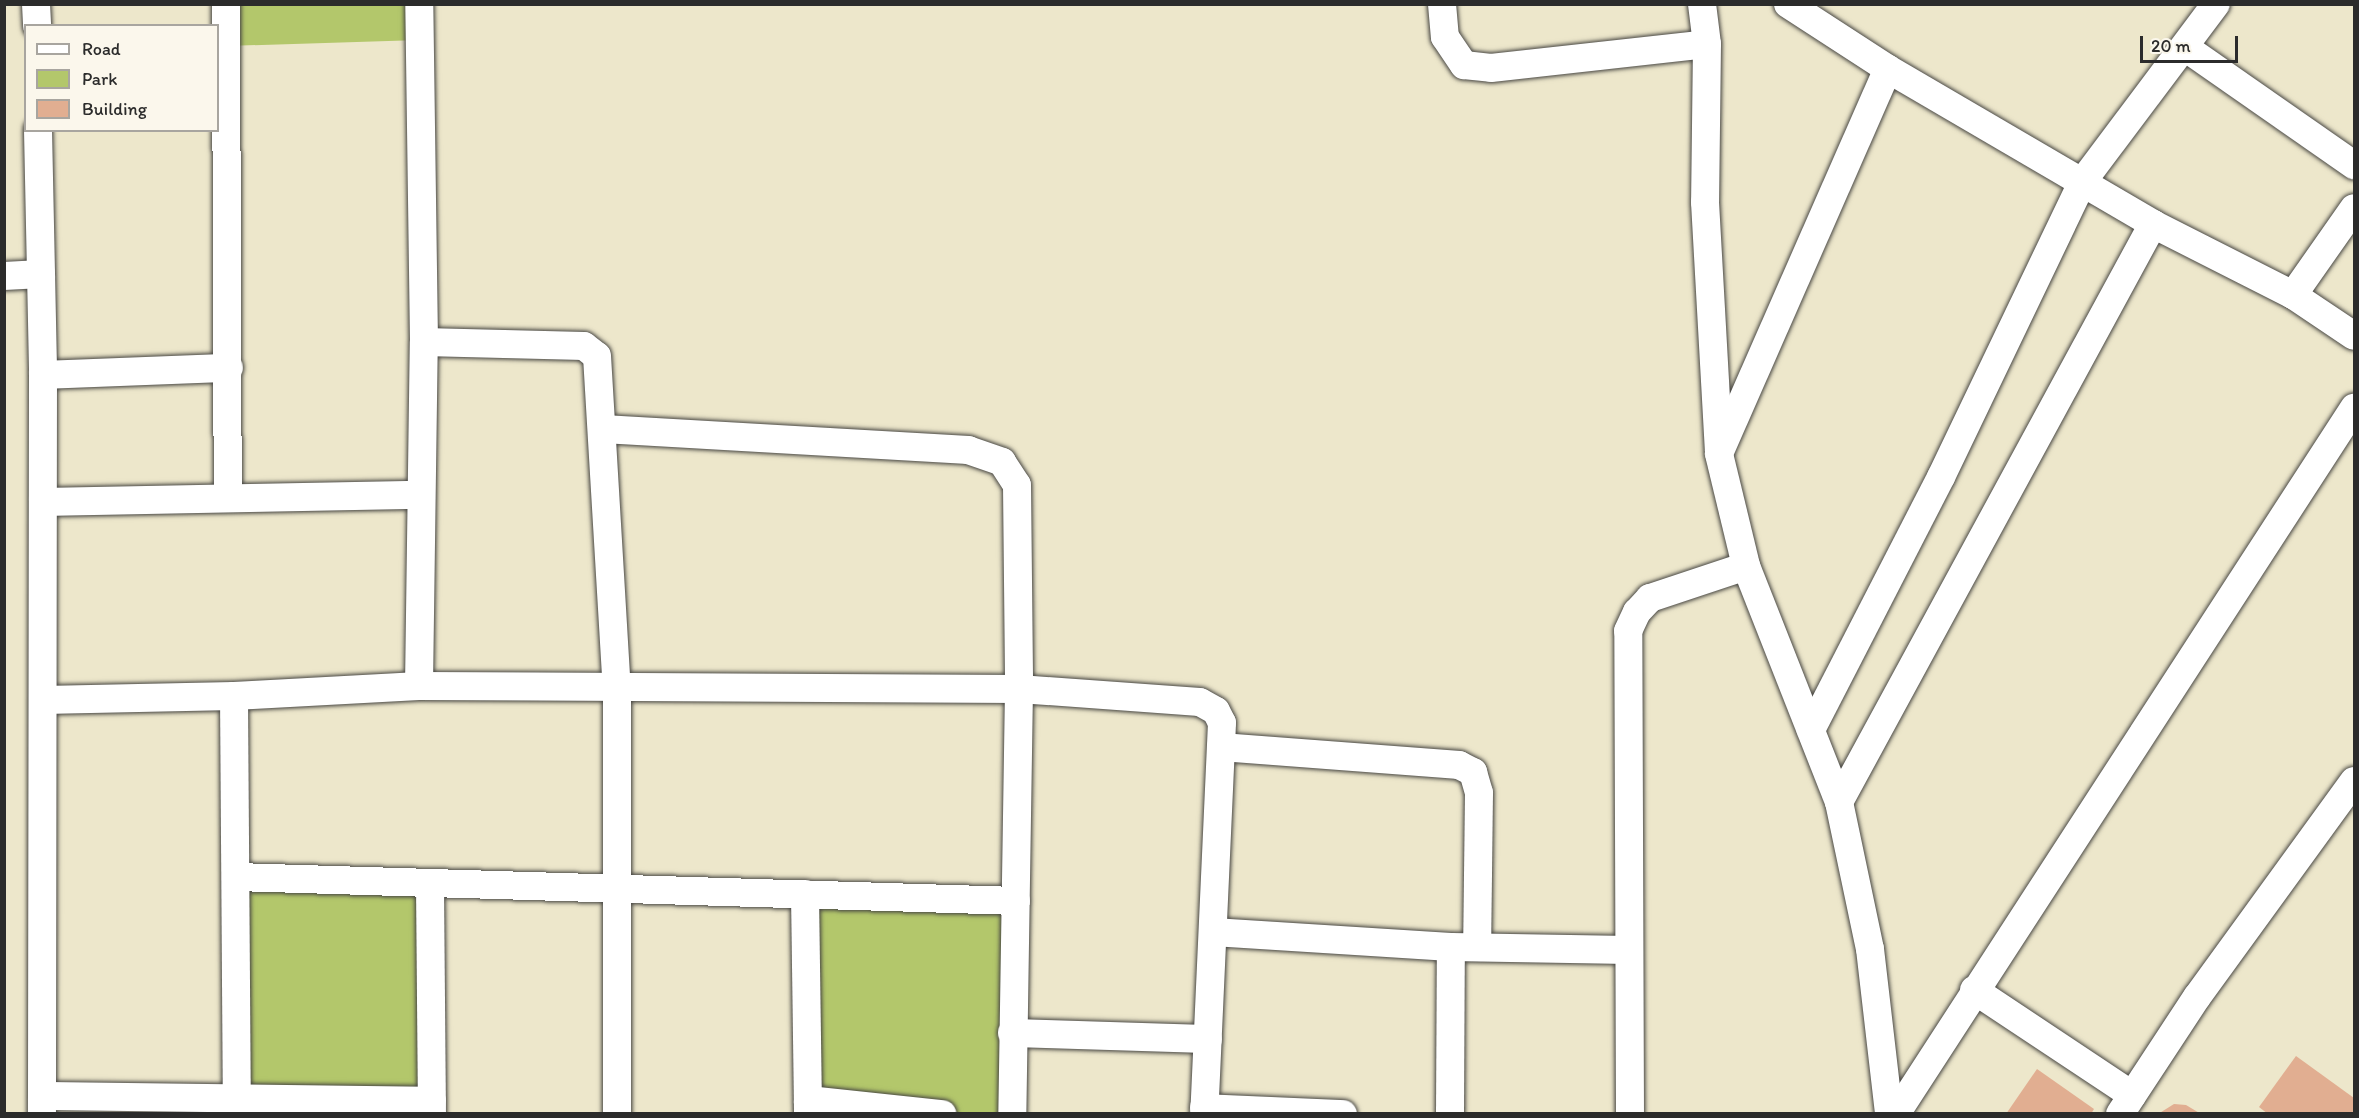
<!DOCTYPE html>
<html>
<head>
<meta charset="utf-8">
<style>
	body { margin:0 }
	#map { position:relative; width:2359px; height:1118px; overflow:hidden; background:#ede7cb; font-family:Itim,sans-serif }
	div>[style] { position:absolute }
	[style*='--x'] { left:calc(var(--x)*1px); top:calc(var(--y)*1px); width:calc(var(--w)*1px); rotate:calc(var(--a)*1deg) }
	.green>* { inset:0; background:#b3c76b }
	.building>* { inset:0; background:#e1ae91 }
	.roads { filter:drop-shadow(0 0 2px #484743) drop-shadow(0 0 2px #484743) }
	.street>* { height:28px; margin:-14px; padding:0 14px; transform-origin:14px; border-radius:14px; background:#fff }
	span { translate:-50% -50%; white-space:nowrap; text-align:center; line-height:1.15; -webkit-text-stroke:5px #fbf7ec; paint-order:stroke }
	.frame { position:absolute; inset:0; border:6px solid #2b2b2b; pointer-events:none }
	.legend { position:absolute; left:24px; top:24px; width:195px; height:108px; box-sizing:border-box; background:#fbf7ec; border:2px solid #a8a59f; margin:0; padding:8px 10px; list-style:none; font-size:18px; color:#2b2b2b }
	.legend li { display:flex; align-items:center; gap:12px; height:30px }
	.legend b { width:30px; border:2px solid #a8a59f }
	.scale { position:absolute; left:2140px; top:36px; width:98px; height:27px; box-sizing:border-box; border:3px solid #2b2b2b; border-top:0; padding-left:8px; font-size:18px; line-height:21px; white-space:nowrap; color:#2b2b2b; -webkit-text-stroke:4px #fbf7ec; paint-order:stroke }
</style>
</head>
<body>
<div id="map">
	<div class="green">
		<div style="clip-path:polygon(226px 5px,419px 5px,420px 40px,226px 46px)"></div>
		<div style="clip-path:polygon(236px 877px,430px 885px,432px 1101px,237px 1096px)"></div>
		<div style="clip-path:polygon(805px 894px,1016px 901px,1012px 1113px,942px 1113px,808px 1100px)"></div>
	</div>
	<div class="building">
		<div style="clip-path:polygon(2296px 1056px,2354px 1098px,2354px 1114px,2268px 1114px,2259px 1107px)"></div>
		<div style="clip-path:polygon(2037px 1069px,2094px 1109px,2091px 1114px,2006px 1114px)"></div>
		<div style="clip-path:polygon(2174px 1104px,2186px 1105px,2201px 1114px,2158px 1114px)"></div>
	</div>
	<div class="roads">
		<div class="street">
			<div style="--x:36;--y:4;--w:22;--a:87"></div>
			<div style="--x:226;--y:4;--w:494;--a:89.8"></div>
			<div style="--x:1442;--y:4;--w:33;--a:85"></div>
			<div style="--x:1445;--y:37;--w:34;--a:56"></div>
			<div style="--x:1464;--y:65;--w:27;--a:6"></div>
			<div style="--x:1491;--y:68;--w:217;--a:-6.3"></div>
			<div style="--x:1702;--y:4;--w:40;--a:82.9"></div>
			<div style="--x:1707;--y:44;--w:158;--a:90.7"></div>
			<div style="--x:1705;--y:202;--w:252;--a:86.8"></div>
			<div style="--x:1719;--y:454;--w:115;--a:76.4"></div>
			<div style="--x:1746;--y:566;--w:254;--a:68.5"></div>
			<div style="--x:1839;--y:802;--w:150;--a:78.1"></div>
			<div style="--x:1870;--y:949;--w:166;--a:83.4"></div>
			<div style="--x:1788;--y:4;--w:119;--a:33"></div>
			<div style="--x:1888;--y:69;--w:307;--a:30.3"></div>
			<div style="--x:2153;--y:224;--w:157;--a:26.9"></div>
			<div style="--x:2293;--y:295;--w:73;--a:33.9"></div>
			<div style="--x:2186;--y:48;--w:205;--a:34.9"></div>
			<div style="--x:38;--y:130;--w:245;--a:88.8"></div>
			<div style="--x:43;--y:375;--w:739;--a:90.08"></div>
			<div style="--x:4;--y:276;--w:37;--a:-3"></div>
			<div style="--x:2293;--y:295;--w:106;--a:-55"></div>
			<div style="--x:424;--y:342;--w:160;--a:1.4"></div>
			<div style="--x:584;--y:346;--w:16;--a:38"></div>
			<div style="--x:597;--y:356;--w:333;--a:86.6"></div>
			<div style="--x:617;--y:688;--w:426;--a:90"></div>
			<div style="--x:43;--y:375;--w:186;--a:-2.2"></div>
			<div style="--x:603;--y:429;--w:366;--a:3.3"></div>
			<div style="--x:968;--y:450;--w:36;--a:19"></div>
			<div style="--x:1002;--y:462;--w:27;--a:57"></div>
			<div style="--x:1017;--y:485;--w:204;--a:89.4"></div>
			<div style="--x:1019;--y:689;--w:425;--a:90.9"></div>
			<div style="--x:1721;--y:449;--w:415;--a:-66.3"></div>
			<div style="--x:43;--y:502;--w:376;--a:-1.1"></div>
			<div style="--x:419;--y:686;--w:344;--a:-89.2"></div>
			<div style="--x:424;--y:342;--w:338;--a:-90.8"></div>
			<div style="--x:234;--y:696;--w:400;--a:89.6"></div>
			<div style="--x:43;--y:700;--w:191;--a:-1.2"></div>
			<div style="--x:234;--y:696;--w:185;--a:-3.1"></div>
			<div style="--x:419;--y:686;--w:600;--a:0.29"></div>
			<div style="--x:1019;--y:689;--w:181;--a:4.1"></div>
			<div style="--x:1200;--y:702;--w:18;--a:29"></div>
			<div style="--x:1216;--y:711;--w:13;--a:63"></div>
			<div style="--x:1222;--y:723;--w:391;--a:92.6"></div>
			<div style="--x:1811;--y:730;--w:284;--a:-62.8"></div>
			<div style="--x:1941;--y:477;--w:328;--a:-64.4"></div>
			<div style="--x:2083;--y:181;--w:221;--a:-53.1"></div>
			<div style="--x:1221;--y:747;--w:239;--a:4.3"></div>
			<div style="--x:1459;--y:765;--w:16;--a:27"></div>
			<div style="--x:1473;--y:772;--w:22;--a:74"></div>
			<div style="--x:1479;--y:793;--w:154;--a:90.7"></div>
			<div style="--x:1839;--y:802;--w:658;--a:-61.49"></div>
			<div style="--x:236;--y:877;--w:780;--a:1.76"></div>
			<div style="--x:430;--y:885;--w:229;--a:89.5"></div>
			<div style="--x:805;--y:894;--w:220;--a:89.2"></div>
			<div style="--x:1213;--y:932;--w:238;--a:3.6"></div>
			<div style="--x:1451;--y:947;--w:178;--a:1"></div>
			<div style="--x:1974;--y:990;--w:190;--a:33.6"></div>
			<div style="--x:1012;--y:1033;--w:196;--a:1.8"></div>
			<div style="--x:42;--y:1096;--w:390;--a:0.7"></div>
			<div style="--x:808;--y:1100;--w:135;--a:6"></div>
			<div style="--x:1204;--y:1108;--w:139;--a:2.5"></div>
			<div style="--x:1450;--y:1114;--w:167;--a:-89.7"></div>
			<div style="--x:1630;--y:1114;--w:483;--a:-90.2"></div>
			<div style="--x:1628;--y:631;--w:21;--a:-65"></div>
			<div style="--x:1637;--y:612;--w:19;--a:-47"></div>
			<div style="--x:1650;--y:598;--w:101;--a:-18.4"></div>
			<div style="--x:1896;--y:1114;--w:842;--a:-57.03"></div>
			<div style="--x:2120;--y:1114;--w:140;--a:-56.7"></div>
			<div style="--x:2197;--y:997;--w:267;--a:-54"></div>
		</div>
	</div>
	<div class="frame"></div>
	<ul class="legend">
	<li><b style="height:8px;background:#fff"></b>Road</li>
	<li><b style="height:16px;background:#b3c76b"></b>Park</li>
	<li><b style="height:16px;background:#e1ae91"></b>Building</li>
	</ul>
	<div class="scale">20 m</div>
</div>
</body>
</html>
